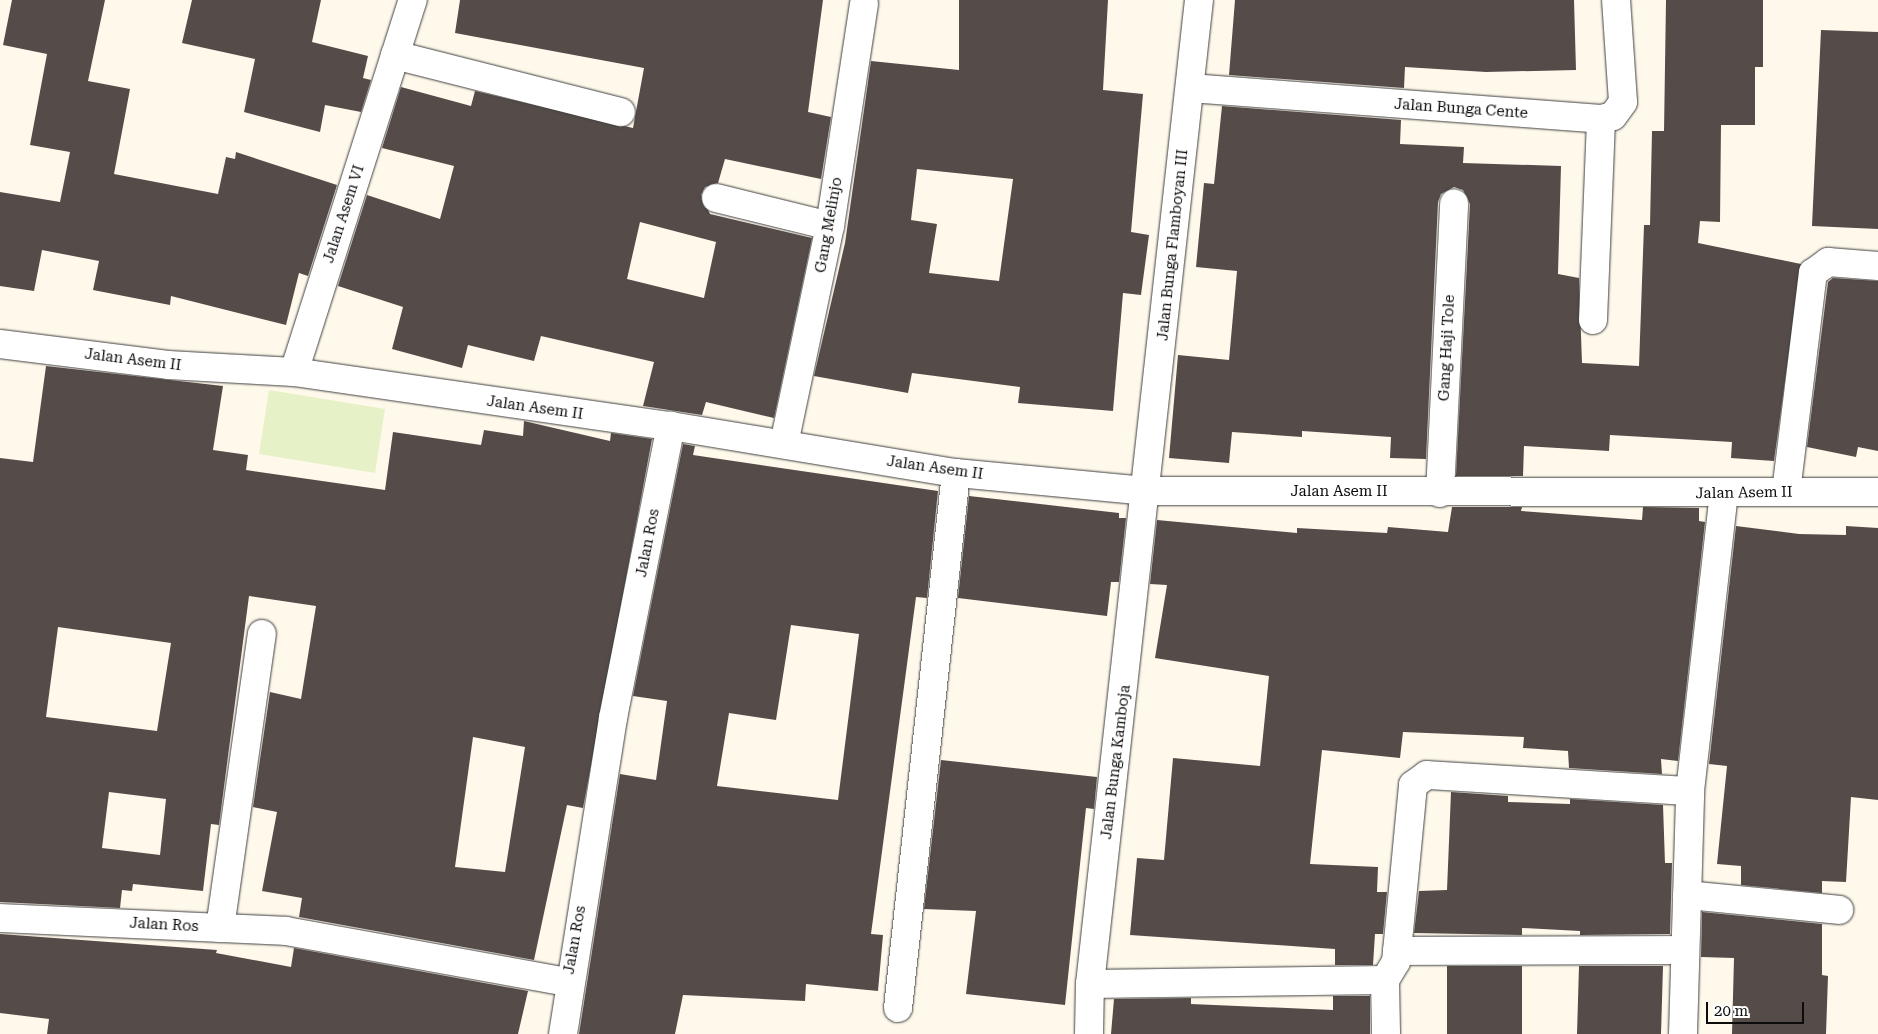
<!DOCTYPE html>
<html>
<head>
<meta charset="utf-8">
<style>
	body { margin:0 }
	#map { position:relative; width:1878px; height:1034px; overflow:hidden; background:#fff9ec; font-family:"Roboto Serif",serif }
	div>[style] { position:absolute }
	[style*='--x'] { left:calc(var(--x)*1px); top:calc(var(--y)*1px); width:calc(var(--w)*1px); rotate:calc(var(--a)*1deg) }
	.pitch>* { inset:0; background:#e7f1c7 }
	.building>* { inset:0; background:#554c49 }
	.roads { filter:drop-shadow(0 0 1px #3f3f3f) drop-shadow(0 0 1px #3f3f3f) }
	.minor>* { height:28px; margin:-14px; padding:0 14px; transform-origin:14px; border-radius:14px; background:#fff }
	span { translate:-50% -50%; white-space:nowrap; text-align:center; line-height:1.15; -webkit-text-stroke:5px #fff; paint-order:stroke }
	.street-label { font-size:15px; color:#0c0c0c }
	.scale { position:absolute; left:1706px; top:1002px; width:98px; height:22px; box-sizing:border-box; border:2px solid #0c0c0c; border-top:0; padding-left:6px; font-size:15px; line-height:18px; white-space:nowrap; color:#0c0c0c; -webkit-text-stroke:4px #fff; paint-order:stroke }
</style>
</head>
<body>
<div id="map">
	<div class="pitch">
		<div style="clip-path:polygon(269px 390px,385px 409px,375px 473px,259px 454px)"></div>
	</div>
	<div class="building">
		<div style="clip-path:polygon(12px 0,105px 0,88px 81px,130px 89px,114px 174px,218px 194px,226px 157px,235px 159px,236px 152px,337px 185px,308px 276px,299px 273px,286px 325px,171px 296px,170px 305px,93px 290px,99px 261px,42px 250px,34px 291px,0 286px,0 192px,60px 202px,70px 152px,30px 145px,47px 54px,3px 45px)"></div>
		<div style="clip-path:polygon(192px 0,321px 0,312px 42px,368px 56px,363px 78px,371px 80px,361px 112px,325px 105px,320px 132px,244px 112px,255px 59px,182px 43px)"></div>
		<div style="clip-path:polygon(evenodd,460px 0,823px 0,808px 112px,831px 117px,821px 179px,725px 159px,718px 183px,705px 187px,701px 195px,710px 214px,812px 238px,774px 418px,706px 402px,702px 415px,643px 406px,654px 362px,541px 336px,534px 361px,468px 345px,462px 368px,392px 349px,403px 307px,338px 286px,367px 195px,440px 219px,454px 166px,382px 148px,401px 87px,471px 106px,475px 91px,633px 128px,644px 68px,455px 33px,460px 0,640px 222px,716px 242px,704px 298px,627px 279px,640px 222px)"></div>
		<div style="clip-path:polygon(evenodd,959px 0,1108px 0,1103px 90px,1143px 94px,1131px 232px,1149px 235px,1141px 295px,1123px 293px,1113px 411px,1018px 403px,1020px 387px,912px 373px,908px 393px,814px 376px,845px 243px,871px 61px,959px 70px,959px 0,917px 169px,1013px 179px,999px 281px,929px 273px,937px 224px,911px 220px,917px 169px)"></div>
		<div style="clip-path:polygon(1235px 0,1574px 0,1576px 70px,1486px 72px,1405px 67px,1404px 88px,1229px 75px)"></div>
		<div style="clip-path:polygon(1666px 0,1763px 0,1763px 67px,1755px 67px,1755px 125px,1721px 125px,1720px 222px,1700px 221px,1698px 243px,1801px 264px,1774px 461px,1731px 458px,1732px 442px,1610px 435px,1609px 451px,1524px 446px,1523px 476px,1456px 476px,1470px 204px,1463px 190px,1454px 187px,1441px 194px,1438px 202px,1426px 459px,1390px 458px,1391px 437px,1302px 431px,1302px 437px,1232px 432px,1229px 463px,1169px 458px,1178px 355px,1229px 360px,1237px 271px,1196px 267px,1204px 183px,1214px 184px,1222px 106px,1401px 120px,1400px 144px,1464px 147px,1463px 163px,1561px 166px,1558px 274px,1579px 278px,1582px 363px,1639px 366px,1644px 225px,1650px 225px,1652px 131px,1664px 131px)"></div>
		<div style="clip-path:polygon(1821px 30px,1878px 32px,1878px 229px,1812px 226px)"></div>
		<div style="clip-path:polygon(1833px 278px,1878px 281px,1878px 451px,1858px 447px,1856px 457px,1807px 447px,1828px 282px)"></div>
		<div style="clip-path:polygon(evenodd,46px 366px,223px 386px,213px 450px,248px 455px,246px 470px,385px 490px,393px 432px,481px 445px,484px 430px,523px 436px,524px 421px,610px 441px,611px 433px,652px 439px,583px 808px,567px 805px,534px 960px,299px 917px,302px 898px,262px 891px,277px 812px,253px 807px,270px 692px,301px 699px,316px 606px,249px 596px,219px 825px,211px 824px,203px 891px,133px 884px,132px 891px,122px 890px,120px 908px,0 902px,0 458px,33px 462px,46px 366px,58px 627px,171px 643px,157px 731px,46px 717px,58px 627px,46px 366px,473px 737px,525px 747px,505px 872px,455px 867px,473px 737px,46px 366px,109px 792px,166px 799px,160px 855px,102px 848px,109px 792px)"></div>
		<div style="clip-path:polygon(evenodd,683px 444px,695px 446px,693px 455px,938px 491px,927px 598px,916px 597px,871px 934px,883px 935px,878px 991px,806px 984px,805px 1001px,683px 995px,675px 1034px,579px 1034px,620px 774px,656px 780px,667px 701px,633px 696px,683px 444px,791px 625px,859px 634px,838px 800px,717px 786px,729px 713px,776px 720px,791px 625px)"></div>
		<div style="clip-path:polygon(969px 496px,1119px 513px,1119px 518px,1126px 518px,1119px 582px,1111px 582px,1107px 616px,958px 598px)"></div>
		<div style="clip-path:polygon(1452px 507px,1522px 507px,1521px 511px,1642px 520px,1643px 507px,1699px 508px,1699px 521px,1705px 522px,1678px 761px,1661px 759px,1662px 774px,1569px 768px,1568px 751px,1523px 748px,1524px 737px,1403px 732px,1400px 758px,1322px 750px,1310px 864px,1378px 867px,1377px 892px,1387px 892px,1383px 934px,1375px 934px,1373px 965px,1335px 965px,1335px 949px,1130px 935px,1137px 858px,1164px 860px,1173px 758px,1260px 766px,1269px 676px,1155px 658px,1167px 585px,1150px 584px,1157px 520px,1297px 533px,1297px 528px,1387px 533px,1388px 527px,1448px 532px)"></div>
		<div style="clip-path:polygon(1736px 526px,1799px 534px,1846px 535px,1846px 526px,1878px 528px,1878px 800px,1851px 797px,1846px 882px,1822px 881px,1822px 893px,1741px 885px,1741px 866px,1717px 864px,1727px 766px,1709px 764px)"></div>
		<div style="clip-path:polygon(941px 760px,1097px 777px,1094px 809px,1086px 808px,1065px 1005px,966px 994px,976px 911px,924px 909px)"></div>
		<div style="clip-path:polygon(1451px 792px,1508px 796px,1508px 802px,1570px 804px,1570px 799px,1663px 805px,1665px 863px,1672px 863px,1670px 934px,1580px 935px,1580px 931px,1522px 928px,1522px 935px,1414px 933px,1419px 891px,1447px 890px)"></div>
		<div style="clip-path:polygon(1702px 912px,1822px 924px,1822px 975px,1828px 976px,1826px 1034px,1732px 1034px,1734px 958px,1701px 957px)"></div>
		<div style="clip-path:polygon(0 934px,217px 950px,216px 953px,291px 967px,294px 948px,528px 991px,518px 1034px,47px 1034px,49px 1019px,0 1013px)"></div>
		<div style="clip-path:polygon(1447px 966px,1522px 966px,1522px 1034px,1447px 1034px)"></div>
		<div style="clip-path:polygon(1579px 966px,1663px 966px,1661px 1034px,1577px 1034px)"></div>
		<div style="clip-path:polygon(1333px 996px,1370px 996px,1370px 1034px,1111px 1034px,1114px 999px,1191px 998px,1191px 1004px,1333px 1010px)"></div>
	</div>
	<div class="roads">
		<div class="minor">
			<div style="--x:395;--y:55;--w:233;--a:14.2"></div>
			<div style="--x:1190;--y:88;--w:412;--a:4.3"></div>
			<div style="--x:1601;--y:119;--w:12;--a:-14"></div>
			<div style="--x:1613;--y:116;--w:17;--a:-54"></div>
			<div style="--x:1623;--y:102;--w:102;--a:-93.9"></div>
			<div style="--x:716;--y:198;--w:117;--a:13.8"></div>
			<div style="--x:1593;--y:320;--w:201;--a:-87.7"></div>
			<div style="--x:0;--y:344;--w:169;--a:7.1"></div>
			<div style="--x:168;--y:365;--w:126;--a:3.2"></div>
			<div style="--x:294;--y:372;--w:381;--a:8.2"></div>
			<div style="--x:671;--y:426;--w:289;--a:9.4"></div>
			<div style="--x:956;--y:473;--w:192;--a:5.4"></div>
			<div style="--x:1147;--y:491;--w:731;--a:0.08"></div>
			<div style="--x:294;--y:372;--w:391;--a:-72.3"></div>
			<div style="--x:784;--y:444;--w:223;--a:-78.1"></div>
			<div style="--x:830;--y:226;--w:225;--a:-81.3"></div>
			<div style="--x:1786;--y:492;--w:221;--a:-83"></div>
			<div style="--x:1813;--y:273;--w:19;--a:-36"></div>
			<div style="--x:1828;--y:262;--w:50;--a:4.6"></div>
			<div style="--x:1440;--y:493;--w:290;--a:-87.2"></div>
			<div style="--x:1687;--y:895;--w:153;--a:5.6"></div>
			<div style="--x:0;--y:918;--w:286;--a:2.6"></div>
			<div style="--x:286;--y:931;--w:287;--a:10.3"></div>
			<div style="--x:220;--y:928;--w:297;--a:-81.9"></div>
			<div style="--x:1397;--y:951;--w:288;--a:-0.2"></div>
			<div style="--x:1385;--y:980;--w:54;--a:88.9"></div>
			<div style="--x:1090;--y:984;--w:295;--a:-0.8"></div>
			<div style="--x:1385;--y:980;--w:21;--a:-59"></div>
			<div style="--x:1396;--y:962;--w:178;--a:-84.5"></div>
			<div style="--x:1413;--y:785;--w:17;--a:-36"></div>
			<div style="--x:1427;--y:775;--w:263;--a:3.5"></div>
			<div style="--x:898;--y:1008;--w:538;--a:-83.81"></div>
			<div style="--x:563;--y:1034;--w:320;--a:-81"></div>
			<div style="--x:613;--y:718;--w:298;--a:-78.8"></div>
			<div style="--x:1089;--y:1034;--w:50;--a:-88.9"></div>
			<div style="--x:1090;--y:984;--w:990;--a:-83.68"></div>
			<div style="--x:1683;--y:1034;--w:243;--a:-88.3"></div>
			<div style="--x:1690;--y:791;--w:299;--a:-83.5"></div>
		</div>
	</div>
	<div class="street-label">
		<span style="left:1461px;top:109px;rotate:4deg">Jalan Bunga Cente</span>
		<span style="left:344px;top:214px;rotate:-72deg">Jalan Asem VI</span>
		<span style="left:829px;top:225px;rotate:-80deg">Gang Melinjo</span>
		<span style="left:1173px;top:245px;rotate:-84deg">Jalan Bunga Flamboyan III</span>
		<span style="left:1447px;top:348px;rotate:-87deg">Gang Haji Tole</span>
		<span style="left:133px;top:360px;rotate:7deg">Jalan Asem II</span>
		<span style="left:535px;top:408px;rotate:8deg">Jalan Asem II</span>
		<span style="left:935px;top:468px;rotate:8deg">Jalan Asem II</span>
		<span style="left:1339px;top:492px">Jalan Asem II</span>
		<span style="left:1744px;top:493px;rotate:-1deg">Jalan Asem II</span>
		<span style="left:648px;top:543px;rotate:-79deg">Jalan Ros</span>
		<span style="left:1116px;top:762px;rotate:-83deg">Jalan Bunga Kamboja</span>
		<span style="left:164px;top:925px;rotate:3deg">Jalan Ros</span>
		<span style="left:575px;top:940px;rotate:-80deg">Jalan Ros</span>
	</div>
	<div class="scale">20 m</div>
</div>
</body>
</html>
